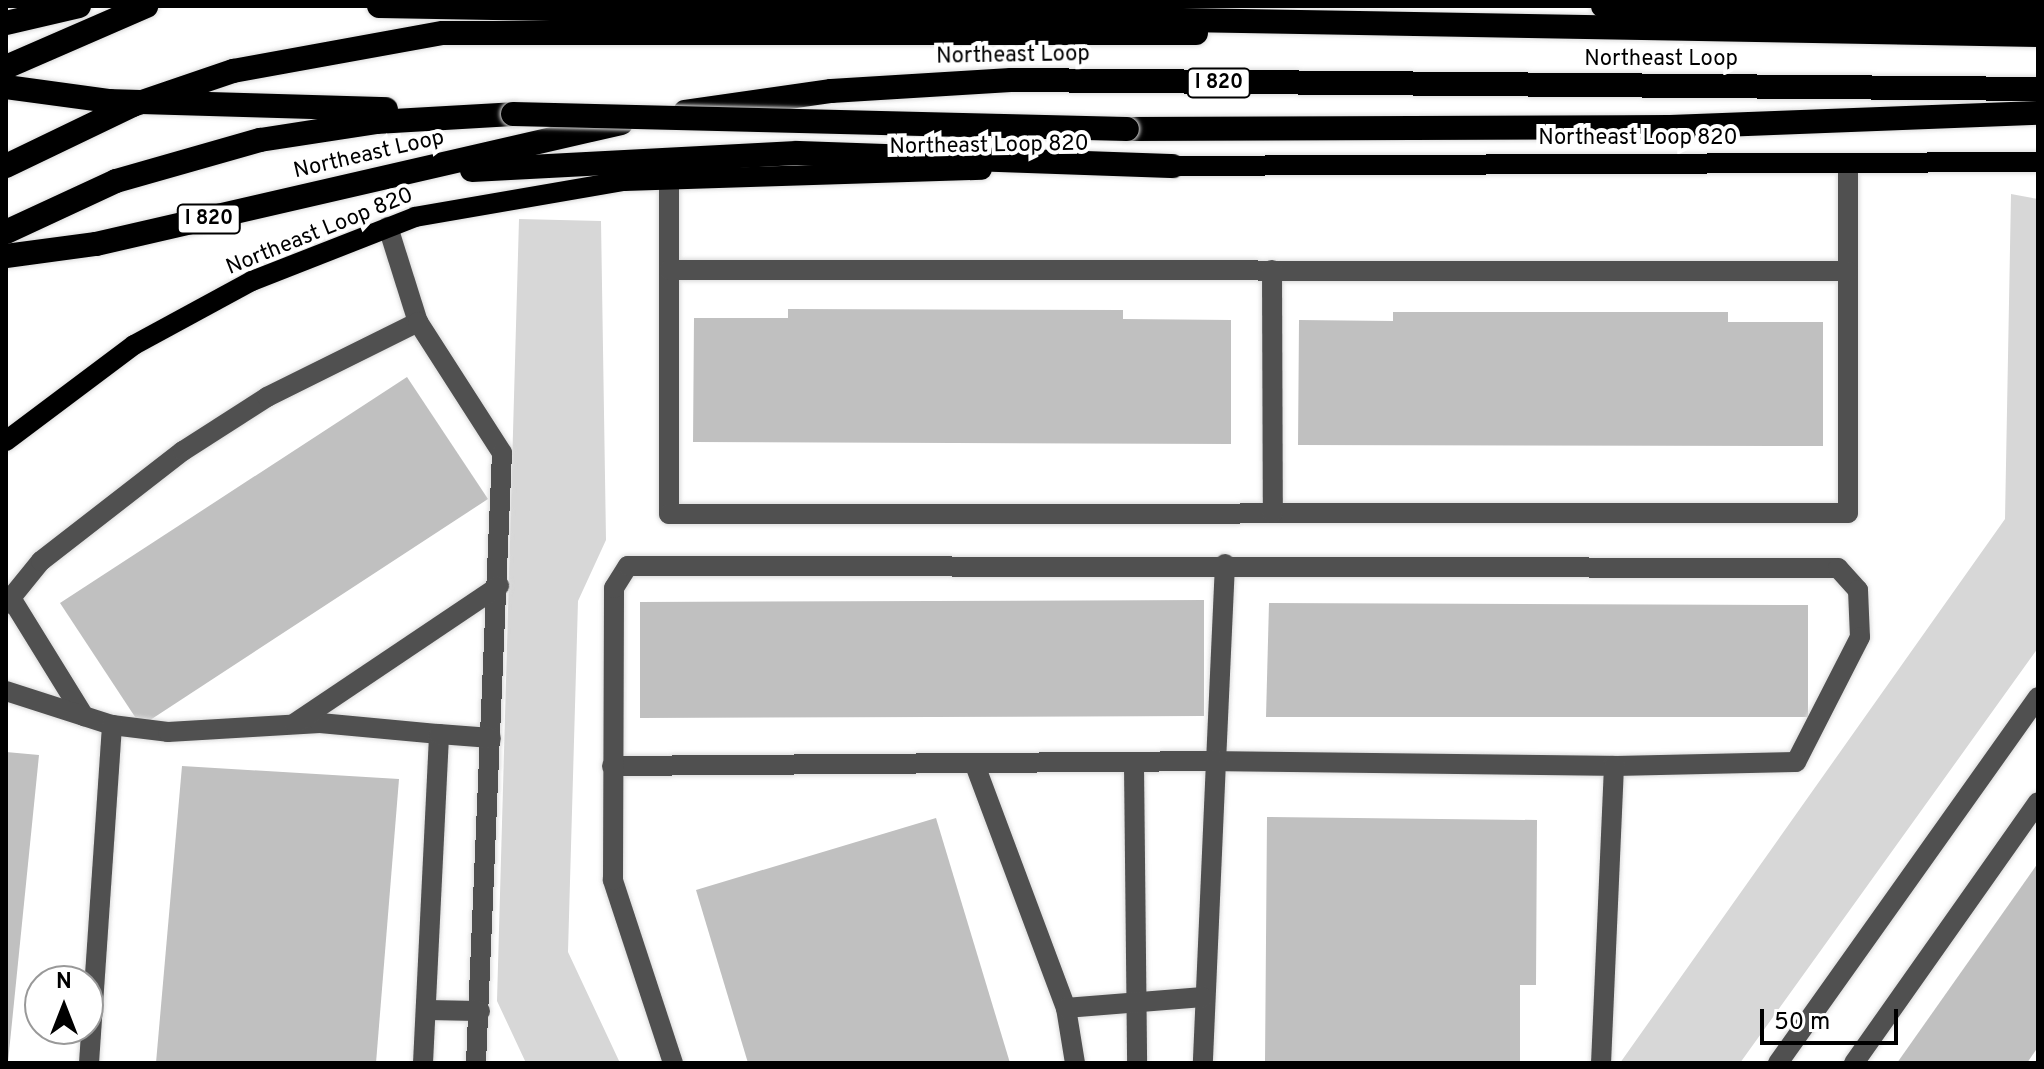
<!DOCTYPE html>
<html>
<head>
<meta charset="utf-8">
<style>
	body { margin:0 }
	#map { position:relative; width:2044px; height:1069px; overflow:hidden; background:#fff; font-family:Overpass,sans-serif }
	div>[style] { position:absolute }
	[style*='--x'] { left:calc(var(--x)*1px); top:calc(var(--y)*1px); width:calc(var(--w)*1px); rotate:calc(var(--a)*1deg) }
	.green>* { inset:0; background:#d7d7d7 }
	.building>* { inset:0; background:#c0c0c0 }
	.roads { filter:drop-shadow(0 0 2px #dbdbdb) drop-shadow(0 0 2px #dbdbdb) }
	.minor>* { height:20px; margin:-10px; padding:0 10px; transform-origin:10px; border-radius:10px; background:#505050 }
	.major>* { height:20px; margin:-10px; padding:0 10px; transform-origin:10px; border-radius:10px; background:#000 }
	.highway>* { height:24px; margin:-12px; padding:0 12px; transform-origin:12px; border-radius:12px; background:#000 }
	.bridges { filter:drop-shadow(0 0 2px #dbdbdb) drop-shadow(0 0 2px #dbdbdb) }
	.highway-bridge>* { height:24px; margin:-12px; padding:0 12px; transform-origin:12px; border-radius:12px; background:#000 }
	span { translate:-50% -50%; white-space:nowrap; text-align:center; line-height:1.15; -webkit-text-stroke:8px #fff; paint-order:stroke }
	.shield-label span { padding:2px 6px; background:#fff; border:2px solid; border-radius:6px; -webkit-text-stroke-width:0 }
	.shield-label { font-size:20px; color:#000; font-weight:700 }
	.street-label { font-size:22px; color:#000 }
	.frame { position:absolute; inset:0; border:8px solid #000; pointer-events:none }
	.north { position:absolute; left:24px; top:965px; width:80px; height:80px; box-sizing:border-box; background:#fff; border:2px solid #999; border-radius:50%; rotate:0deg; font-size:22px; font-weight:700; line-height:32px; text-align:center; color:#000 }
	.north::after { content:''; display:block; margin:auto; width:28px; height:36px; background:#000; clip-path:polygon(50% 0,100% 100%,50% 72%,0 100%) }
	.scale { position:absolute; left:1760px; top:1009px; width:138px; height:36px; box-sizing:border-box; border:4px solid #000; border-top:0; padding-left:10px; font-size:24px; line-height:28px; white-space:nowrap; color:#000; -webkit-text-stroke:6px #fff; paint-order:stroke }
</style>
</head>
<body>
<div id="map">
	<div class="green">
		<div style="clip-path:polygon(2011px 194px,2038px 199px,2038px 648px,1740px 1063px,1620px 1063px,2005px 519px)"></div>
		<div style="clip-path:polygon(519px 219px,601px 221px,606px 540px,578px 601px,568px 952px,620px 1063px,526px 1063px,497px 1001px)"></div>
	</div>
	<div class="building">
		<div style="clip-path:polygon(788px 309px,1123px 310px,1123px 319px,1231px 320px,1231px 444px,693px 442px,694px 318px,788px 318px)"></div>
		<div style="clip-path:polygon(1393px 312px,1728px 312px,1728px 322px,1823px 322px,1823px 446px,1298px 445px,1299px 320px,1393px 321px)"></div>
		<div style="clip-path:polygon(407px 377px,488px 499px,141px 726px,60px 603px)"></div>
		<div style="clip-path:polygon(1204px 600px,1204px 716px,640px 718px,640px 602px)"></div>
		<div style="clip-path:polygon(1269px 603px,1808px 605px,1808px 717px,1266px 717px)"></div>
		<div style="clip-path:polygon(6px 752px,39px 755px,8px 1062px,6px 1062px)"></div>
		<div style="clip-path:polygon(182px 766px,399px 779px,376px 1063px,156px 1063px)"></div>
		<div style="clip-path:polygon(1267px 817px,1537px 820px,1536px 985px,1520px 985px,1520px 1063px,1265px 1063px)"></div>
		<div style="clip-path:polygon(936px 818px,1010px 1063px,748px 1063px,696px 890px)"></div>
		<div style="clip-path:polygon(2038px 863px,2038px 1047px,2027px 1063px,1897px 1063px)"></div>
	</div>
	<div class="roads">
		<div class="minor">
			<div style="--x:669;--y:178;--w:336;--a:90"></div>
			<div style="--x:669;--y:514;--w:1179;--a:-0.05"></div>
			<div style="--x:1848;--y:513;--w:350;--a:-90"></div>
			<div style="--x:388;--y:227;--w:100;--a:72.5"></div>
			<div style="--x:669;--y:270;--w:1179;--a:0.05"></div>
			<div style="--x:1272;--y:270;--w:243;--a:89.8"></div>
			<div style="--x:1225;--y:564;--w:197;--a:92.6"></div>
			<div style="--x:1216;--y:761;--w:398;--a:0.7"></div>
			<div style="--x:11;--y:598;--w:139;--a:58.3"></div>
			<div style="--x:6;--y:604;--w:55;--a:-50.9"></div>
			<div style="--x:41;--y:561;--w:180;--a:-37.8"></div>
			<div style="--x:183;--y:451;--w:100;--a:-32.7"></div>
			<div style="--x:267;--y:397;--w:169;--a:-26.4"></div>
			<div style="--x:418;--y:322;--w:156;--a:57.3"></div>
			<div style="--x:502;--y:453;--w:611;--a:92.44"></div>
			<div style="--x:6;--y:691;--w:111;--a:17.8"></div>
			<div style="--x:112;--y:725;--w:56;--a:7.1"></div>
			<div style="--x:168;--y:732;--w:152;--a:-3.4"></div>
			<div style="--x:320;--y:723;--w:120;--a:5.3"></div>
			<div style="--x:295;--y:723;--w:246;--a:-33.9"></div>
			<div style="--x:975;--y:765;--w:259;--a:69.5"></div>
			<div style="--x:1066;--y:1008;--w:56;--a:80.7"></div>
			<div style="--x:1134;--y:765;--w:298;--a:89.4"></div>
			<div style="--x:612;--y:766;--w:604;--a:-0.47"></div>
			<div style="--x:1216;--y:761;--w:302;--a:92.5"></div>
			<div style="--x:1066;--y:1008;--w:137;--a:-4.6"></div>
			<div style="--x:426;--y:1010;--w:54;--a:1.1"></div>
			<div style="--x:89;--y:1063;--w:339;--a:-86.1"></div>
			<div style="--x:423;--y:1063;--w:329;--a:-87.2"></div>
			<div style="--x:439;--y:734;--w:52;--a:4.4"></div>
			<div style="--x:673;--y:1063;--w:193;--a:-108.2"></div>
			<div style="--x:613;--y:880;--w:292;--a:-89.8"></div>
			<div style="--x:614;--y:588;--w:26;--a:-58"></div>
			<div style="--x:628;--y:566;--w:1210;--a:0.09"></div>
			<div style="--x:1838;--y:568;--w:30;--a:48"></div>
			<div style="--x:1858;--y:590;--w:47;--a:87.6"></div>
			<div style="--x:1860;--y:637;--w:140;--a:117.1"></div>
			<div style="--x:1796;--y:762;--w:182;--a:178.7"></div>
			<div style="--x:1614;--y:766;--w:297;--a:92.5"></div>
			<div style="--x:1778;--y:1063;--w:449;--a:-54.6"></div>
			<div style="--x:1854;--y:1063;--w:319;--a:-54.8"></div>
		</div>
		<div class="major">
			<div style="--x:1158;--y:166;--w:880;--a:-0.26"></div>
			<div style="--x:6;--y:441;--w:160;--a:-36.9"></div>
			<div style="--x:134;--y:345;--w:134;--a:-28.5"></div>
			<div style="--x:252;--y:281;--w:175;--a:-21.4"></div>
			<div style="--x:415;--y:217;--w:212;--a:-9.8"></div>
			<div style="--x:624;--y:181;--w:358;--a:-1.8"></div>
		</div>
		<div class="highway">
			<div style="--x:379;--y:6;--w:1659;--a:1"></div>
			<div style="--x:1603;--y:6;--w:435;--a:0.8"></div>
			<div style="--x:6;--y:23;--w:75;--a:-13.1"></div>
			<div style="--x:6;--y:67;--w:153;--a:-23.5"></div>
			<div style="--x:6;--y:87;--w:105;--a:7.7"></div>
			<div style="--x:110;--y:101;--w:276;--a:1.7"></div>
			<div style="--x:685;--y:112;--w:148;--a:-8.2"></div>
			<div style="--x:831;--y:91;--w:180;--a:-3.5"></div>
			<div style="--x:1011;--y:80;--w:1027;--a:0.5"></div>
			<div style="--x:1127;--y:129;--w:543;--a:-0.21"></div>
			<div style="--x:1670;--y:127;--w:368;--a:-2.2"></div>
			<div style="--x:6;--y:166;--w:141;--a:-25.7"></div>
			<div style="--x:133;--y:105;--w:106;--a:-18.8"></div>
			<div style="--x:233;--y:71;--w:213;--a:-10.3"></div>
			<div style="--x:443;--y:33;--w:753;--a:0"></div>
			<div style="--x:472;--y:170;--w:325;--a:-3"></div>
			<div style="--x:797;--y:153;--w:376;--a:2"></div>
			<div style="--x:6;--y:232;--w:121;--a:-24.9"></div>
			<div style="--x:116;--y:181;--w:150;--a:-15.9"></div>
			<div style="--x:260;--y:140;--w:117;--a:-8.8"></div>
			<div style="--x:376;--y:122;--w:137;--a:-3.3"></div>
			<div style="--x:6;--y:256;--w:91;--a:-7.6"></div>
			<div style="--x:96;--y:244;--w:539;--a:-12.98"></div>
		</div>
	</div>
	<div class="bridges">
		<div class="highway-bridge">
			<div style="--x:513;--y:114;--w:614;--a:1.4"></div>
		</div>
	</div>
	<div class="shield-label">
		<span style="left:1219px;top:83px">I 820</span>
		<span style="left:209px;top:219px">I 820</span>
	</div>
	<div class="street-label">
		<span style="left:1013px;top:56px;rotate:-1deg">Northeast Loop</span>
		<span style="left:1661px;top:60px">Northeast Loop</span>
		<span style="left:1638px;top:139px">Northeast Loop 820</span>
		<span style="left:989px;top:146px;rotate:-1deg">Northeast Loop 820</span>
		<span style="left:369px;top:155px;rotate:-13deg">Northeast Loop</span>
		<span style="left:320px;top:232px;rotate:-22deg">Northeast Loop 820</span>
	</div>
	<div class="frame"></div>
	<div class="north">N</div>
	<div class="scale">50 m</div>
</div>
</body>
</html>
